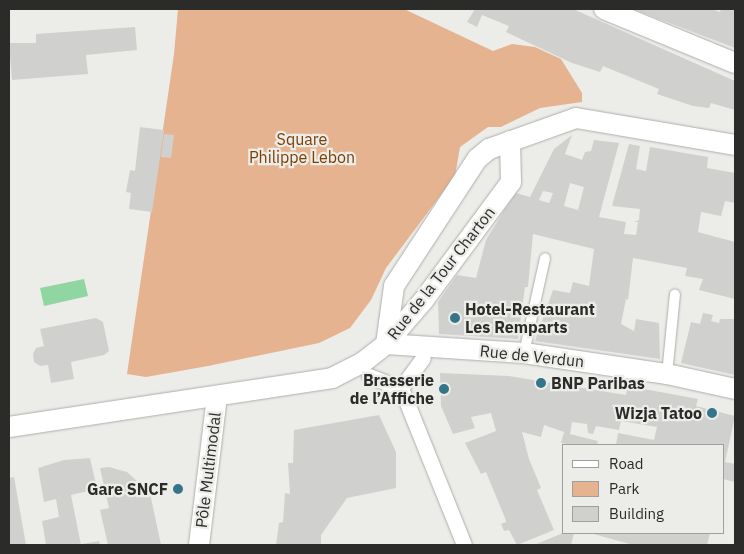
<!DOCTYPE html>
<html>
<head>
<meta charset="utf-8">
<style>
	body { margin:0 }
	#map { position:relative; width:744px; height:554px; overflow:hidden; background:#ecece9; font-family:"IBM Plex Sans",sans-serif }
	div>[style] { position:absolute }
	[style*='--x'] { left:calc(var(--x)*1px); top:calc(var(--y)*1px); width:calc(var(--w)*1px); rotate:calc(var(--a)*1deg) }
	.green>* { inset:0; background:#e5b38f }
	.water>* { inset:0; background:#90d6a2 }
	.building>* { inset:0; background:#d0d1ce }
	.roads { filter:drop-shadow(0 0 1px #adadaa) drop-shadow(0 0 1px #adadaa) }
	.service>* { height:10px; margin:-5px; padding:0 5px; transform-origin:5px; border-radius:5px; background:#fff }
	.pedestrian>* { height:15px; margin:-7.5px; padding:0 7.5px; transform-origin:7.5px; border-radius:7.5px; background:#fff }
	.minor>* { height:20px; margin:-10px; padding:0 10px; transform-origin:10px; border-radius:10px; background:#fff }
	.dots>* { width:14px; height:14px; translate:-50% -50%; box-sizing:border-box; border:2px solid #ecece9; border-radius:50% }
	span { translate:-50% -50%; white-space:nowrap; text-align:center; line-height:1.15; -webkit-text-stroke:4.5px #ecece9; paint-order:stroke }
	.park-label { font-size:16px; color:#7b3f00 }
	.street-label { font-size:16px; color:#2b2b2a }
	.poi-label { font-size:16px; color:#2b2b2a; font-weight:700 }
	.left { translate:0 -50%; text-align:left }
	.right { translate:-100% -50%; text-align:right }
	.frame { position:absolute; inset:0; border:10px solid #2b2b2a; pointer-events:none }
	.legend { position:absolute; left:562px; top:444px; width:162px; height:90px; box-sizing:border-box; background:#ecece9; border:1px solid #9f9f9d; margin:0; padding:6px 9px; list-style:none; font-size:15px; color:#2b2b2a }
	.legend li { display:flex; align-items:center; gap:10px; height:25px }
	.legend b { width:25px; border:1px solid #9f9f9d }
</style>
</head>
<body>
<div id="map">
	<div class="green">
		<div style="clip-path:polygon(178px 9px,404px 9px,493px 51px,512px 44px,535px 47px,561px 59px,582px 93px,582px 102px,540px 108px,501px 127px,488px 127px,460px 147px,455px 176px,386px 268px,371px 300px,350px 328px,319px 343px,208px 366px,146px 377px,127px 374px,174px 54px)"></div>
	</div>
	<div class="water">
		<div style="clip-path:polygon(84px 279px,88px 296px,44px 306px,40px 288px)"></div>
	</div>
	<div class="building">
		<div style="clip-path:polygon(475px 9px,573px 9px,735px 81px,735px 110px,711px 103px,709px 108px,693px 106px,657px 94px,659px 89px,603px 66px,600px 72px,572px 63px,506px 32px,509px 26px,482px 15px,477px 27px,467px 22px)"></div>
		<div style="clip-path:polygon(633px 9px,711px 9px,720px 12px,721px 9px,735px 9px,735px 48px)"></div>
		<div style="clip-path:polygon(135px 27px,137px 50px,86px 55px,88px 74px,12px 80px,9px 43px,36px 43px,36px 34px)"></div>
		<div style="clip-path:polygon(140px 127px,164px 130px,152px 212px,129px 209px,131px 193px,126px 192px,130px 170px,135px 171px)"></div>
		<div style="clip-path:polygon(164px 134px,174px 135px,171px 158px,161px 157px)"></div>
		<div style="clip-path:polygon(evenodd,572px 135px,565px 154px,582px 160px,585px 152px,591px 151px,594px 140px,619px 143px,599px 217px,626px 222px,624px 234px,636px 235px,638px 222px,634px 222px,639px 220px,640px 209px,612px 206px,629px 144px,640px 146px,636px 169px,646px 171px,650px 147px,708px 157px,707px 168px,735px 173px,735px 203px,725px 201px,721px 216px,701px 212px,698px 232px,735px 242px,735px 299px,699px 290px,703px 279px,685px 276px,687px 268px,633px 258px,628px 300px,626px 299px,621px 324px,634px 331px,636px 319px,659px 323px,660px 359px,535px 341px,553px 290px,570px 293px,573px 282px,589px 286px,594px 249px,533px 234px,528px 287px,525px 287px,518px 339px,439px 334px,438px 302px,457px 275px,476px 278px,486px 240px,505px 209px,516px 193px,530px 197px,554px 149px,572px 135px,570px 183px,584px 187px,578px 210px,564px 206px,570px 183px,572px 135px,543px 191px,553px 193px,549px 203px,539px 200px,543px 191px)"></div>
		<div style="clip-path:polygon(703px 313px,713px 315px,711px 321px,719px 323px,720px 319px,735px 319px,735px 375px,681px 363px,691px 322px,700px 324px)"></div>
		<div style="clip-path:polygon(96px 318px,103px 322px,109px 351px,104px 355px,71px 362px,74px 379px,51px 383px,48px 365px,40px 366px,34px 362px,33px 354px,36px 348px,44px 346px,40px 329px)"></div>
		<div style="clip-path:polygon(440px 373px,509px 376px,626px 395px,628px 386px,698px 399px,696px 406px,735px 416px,725px 462px,735px 464px,735px 482px,723px 479px,723px 445px,616px 445px,618px 433px,654px 440px,657px 427px,621px 421px,619px 430px,596px 426px,593px 434px,588px 433px,587px 424px,572px 422px,570px 434px,598px 441px,597px 445px,572px 445px,561px 443px,564px 432px,544px 425px,541px 437px,522px 432px,529px 459px,541px 488px,537px 490px,554px 530px,517px 545px,509px 530px,504px 531px,501px 524px,506px 522px,505px 518px,486px 472px,481px 474px,465px 443px,496px 431px,491px 413px,471px 417px,475px 428px,453px 434px,441px 406px)"></div>
		<div style="clip-path:polygon(379px 415px,396px 452px,396px 488px,347px 498px,321px 535px,321px 545px,276px 545px,279px 523px,283px 522px,285px 493px,290px 494px,288px 463px,293px 463px,294px 430px)"></div>
		<div style="clip-path:polygon(90px 458px,97px 489px,71px 495px,81px 545px,46px 545px,42px 521px,59px 517px,56px 499px,44px 502px,38px 468px,64px 460px)"></div>
		<div style="clip-path:polygon(109px 467px,127px 472px,150px 493px,161px 545px,108px 545px,100px 510px,109px 508px,100px 468px)"></div>
		<div style="clip-path:polygon(14px 477px,26px 545px,9px 545px,9px 478px)"></div>
		<div style="clip-path:polygon(563px 533px,574px 533px,571px 545px,534px 545px)"></div>
		<div style="clip-path:polygon(590px 533px,710px 533px,707px 545px,633px 545px)"></div>
		<div style="clip-path:polygon(99px 541px,100px 545px,82px 545px,82px 544px)"></div>
	</div>
	<div class="roads">
		<div class="service">
			<div style="--x:524;--y:353;--w:97;--a:-77.5"></div>
			<div style="--x:667;--y:374;--w:80;--a:-84.3"></div>
		</div>
		<div class="pedestrian">
			<div style="--x:369;--y:376;--w:34;--a:21"></div>
			<div style="--x:401;--y:388;--w:169;--a:68.1"></div>
			<div style="--x:401;--y:388;--w:37;--a:-54"></div>
		</div>
		<div class="minor">
			<div style="--x:604;--y:9;--w:142;--a:22.4"></div>
			<div style="--x:386;--y:344;--w:59;--a:-82.1"></div>
			<div style="--x:394;--y:286;--w:152;--a:-56.8"></div>
			<div style="--x:477;--y:159;--w:16;--a:-40"></div>
			<div style="--x:489;--y:149;--w:92;--a:-19.6"></div>
			<div style="--x:576;--y:118;--w:161;--a:9.6"></div>
			<div style="--x:386;--y:344;--w:138;--a:3.7"></div>
			<div style="--x:524;--y:353;--w:145;--a:8.4"></div>
			<div style="--x:667;--y:374;--w:70;--a:12.4"></div>
			<div style="--x:9;--y:427;--w:327;--a:-8.6"></div>
			<div style="--x:332;--y:378;--w:34;--a:-27"></div>
			<div style="--x:362;--y:363;--w:31;--a:-38"></div>
			<div style="--x:386;--y:344;--w:57;--a:-49.3"></div>
			<div style="--x:423;--y:301;--w:148;--a:-53.5"></div>
			<div style="--x:511;--y:182;--w:41;--a:-91.4"></div>
			<div style="--x:199;--y:545;--w:150;--a:-83.1"></div>
		</div>
	</div>
	<div class="dots">
		<div style="left:455px;top:318px;background:#367589"></div>
		<div style="left:541px;top:383px;background:#367589"></div>
		<div style="left:444px;top:389px;background:#367589"></div>
		<div style="left:712px;top:413px;background:#367589"></div>
		<div style="left:178px;top:489px;background:#367589"></div>
	</div>
	<div class="park-label">
		<span style="left:302px;top:148px">Square<br>Philippe Lebon</span>
	</div>
	<div class="street-label">
		<span style="left:441px;top:273px;rotate:-52deg">Rue de la Tour Charton</span>
		<span style="left:532px;top:356px;rotate:6deg">Rue de Verdun</span>
		<span style="left:208px;top:470px;rotate:-83deg">Pôle Multimodal</span>
	</div>
	<div class="poi-label">
		<span class="left" style="left:465px;top:318px">Hotel-Restaurant<br>Les Remparts</span>
		<span class="right" style="left:434px;top:389px">Brasserie<br>de l’Affiche</span>
		<span class="left" style="left:551px;top:383px">BNP Paribas</span>
		<span class="right" style="left:702px;top:413px">Wizja Tatoo</span>
		<span class="right" style="left:168px;top:489px">Gare SNCF</span>
	</div>
	<div class="frame"></div>
	<ul class="legend">
	<li><b style="height:6px;background:#fff"></b>Road</li>
	<li><b style="height:14px;background:#e5b38f"></b>Park</li>
	<li><b style="height:14px;background:#d0d1ce"></b>Building</li>
	</ul>
</div>
</body>
</html>
